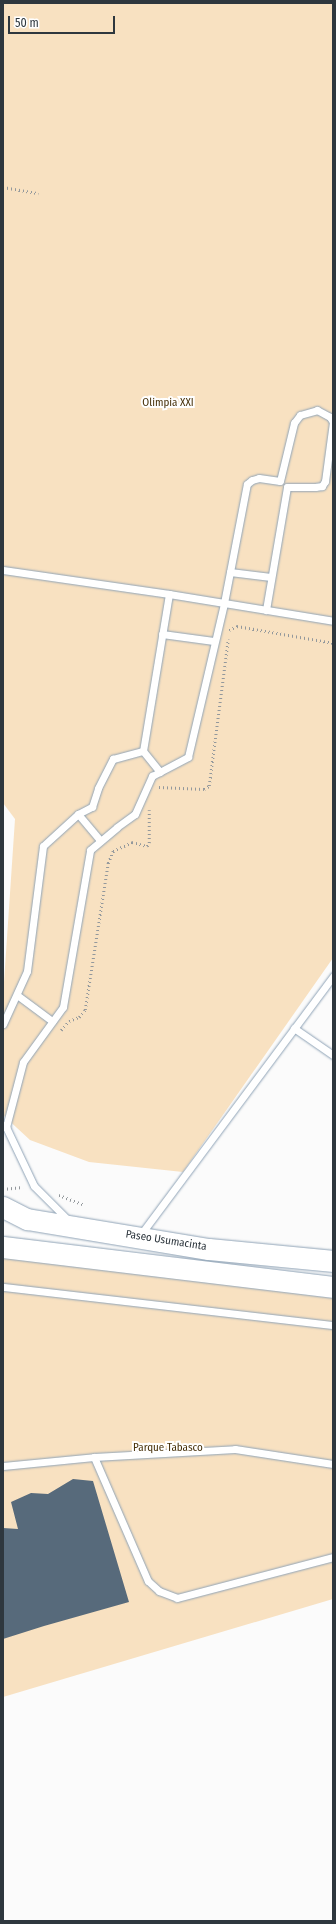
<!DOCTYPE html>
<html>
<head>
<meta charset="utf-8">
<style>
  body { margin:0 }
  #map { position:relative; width:336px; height:1924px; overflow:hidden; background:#fbfbfb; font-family:"Fira Sans Condensed",sans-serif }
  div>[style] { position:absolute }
  .green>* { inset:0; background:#f8e1c1 }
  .building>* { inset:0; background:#576a7b }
  .path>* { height:2.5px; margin-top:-1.25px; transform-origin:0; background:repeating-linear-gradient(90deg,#93989c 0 1px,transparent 0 4px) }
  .roads { filter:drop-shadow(0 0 1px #8fa3b6) drop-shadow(0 0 1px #8fa3b6) }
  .service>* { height:7px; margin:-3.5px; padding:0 3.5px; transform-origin:3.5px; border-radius:3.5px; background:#fff }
  .secondary>* { height:21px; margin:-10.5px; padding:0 10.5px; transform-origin:10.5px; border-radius:10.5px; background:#fff }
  span { translate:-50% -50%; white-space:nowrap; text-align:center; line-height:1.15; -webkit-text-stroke:4px #fff; paint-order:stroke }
  .park-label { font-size:11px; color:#48320b }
  .street-label { font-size:11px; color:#2e373e }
  .frame { position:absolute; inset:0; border:4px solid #2e373e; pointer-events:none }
  .scale { position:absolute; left:8px; top:16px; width:107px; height:18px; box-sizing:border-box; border:2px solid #2e373e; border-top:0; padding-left:5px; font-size:12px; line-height:14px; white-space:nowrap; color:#2e373e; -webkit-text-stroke:3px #fff; paint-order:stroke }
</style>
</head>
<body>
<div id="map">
  <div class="green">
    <i style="clip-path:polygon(3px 3px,333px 3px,333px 958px,183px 1172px,89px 1162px,30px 1140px,3px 1115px,3px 997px,15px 819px,3px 803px)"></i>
    <i style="clip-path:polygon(3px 1256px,333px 1298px,333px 1599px,3px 1697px)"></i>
  </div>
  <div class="building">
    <i style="clip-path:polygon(73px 1479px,93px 1481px,129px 1602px,44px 1626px,3px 1639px,3px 1528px,18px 1529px,11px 1502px,31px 1493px,48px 1494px)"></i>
  </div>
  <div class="path">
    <i style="left:3px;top:187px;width:36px;rotate:10deg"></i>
    <i style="left:229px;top:630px;width:9px;rotate:-27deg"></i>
    <i style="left:237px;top:626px;width:97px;rotate:10deg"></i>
    <i style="left:159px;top:787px;width:45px;rotate:2.5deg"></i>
    <i style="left:204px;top:789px;width:6px;rotate:-31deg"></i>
    <i style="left:209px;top:786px;width:148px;rotate:-82.6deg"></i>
    <i style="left:61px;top:1030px;width:12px;rotate:-48deg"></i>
    <i style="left:69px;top:1021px;width:11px;rotate:-22deg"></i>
    <i style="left:79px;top:1017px;width:9px;rotate:-49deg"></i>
    <i style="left:85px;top:1010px;width:149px;rotate:-81.1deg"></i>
    <i style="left:108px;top:863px;width:13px;rotate:-67deg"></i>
    <i style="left:113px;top:851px;width:21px;rotate:-25deg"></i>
    <i style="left:132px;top:842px;width:16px;rotate:15deg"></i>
    <i style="left:147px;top:846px;width:4px;rotate:-56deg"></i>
    <i style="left:149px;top:843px;width:33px;rotate:-90deg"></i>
    <i style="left:3px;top:1189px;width:20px;rotate:-6deg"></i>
    <i style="left:59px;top:1195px;width:26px;rotate:21deg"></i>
  </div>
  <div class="roads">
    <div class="service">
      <i style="left:3px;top:570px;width:168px;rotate:8.2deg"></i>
      <i style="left:169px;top:594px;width:166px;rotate:9.3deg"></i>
      <i style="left:230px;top:572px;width:41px;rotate:7deg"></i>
      <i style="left:162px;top:634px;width:52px;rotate:7.7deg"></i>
      <i style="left:143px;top:751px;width:27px;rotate:51deg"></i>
      <i style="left:78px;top:814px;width:35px;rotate:50deg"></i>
      <i style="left:17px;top:995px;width:44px;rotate:36.6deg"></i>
      <i style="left:3px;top:1024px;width:58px;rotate:-65.6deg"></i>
      <i style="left:27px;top:971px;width:126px;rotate:-82.7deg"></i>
      <i style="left:43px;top:846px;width:47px;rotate:-42.4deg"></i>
      <i style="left:78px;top:814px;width:16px;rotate:-27deg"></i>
      <i style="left:92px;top:807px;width:20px;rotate:-72deg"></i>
      <i style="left:98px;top:788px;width:33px;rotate:-63deg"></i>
      <i style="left:113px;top:759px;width:31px;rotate:-15deg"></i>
      <i style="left:143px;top:751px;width:159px;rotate:-80.6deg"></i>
      <i style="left:294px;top:1028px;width:47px;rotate:34.7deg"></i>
      <i style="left:3px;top:1125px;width:4px;rotate:34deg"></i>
      <i style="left:6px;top:1127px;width:65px;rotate:64.6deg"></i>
      <i style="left:34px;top:1186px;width:49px;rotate:45deg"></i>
      <i style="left:6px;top:1127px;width:67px;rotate:-75.3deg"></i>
      <i style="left:23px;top:1062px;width:68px;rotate:-54deg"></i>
      <i style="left:63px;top:1007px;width:159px;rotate:-80.2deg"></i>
      <i style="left:90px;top:850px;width:35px;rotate:-40deg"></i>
      <i style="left:117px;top:827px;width:22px;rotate:-36deg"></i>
      <i style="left:135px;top:814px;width:42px;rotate:-65.9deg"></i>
      <i style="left:152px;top:776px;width:41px;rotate:-27.8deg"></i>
      <i style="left:188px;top:757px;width:158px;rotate:-76.8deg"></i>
      <i style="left:224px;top:603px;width:121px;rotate:-79.1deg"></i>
      <i style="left:247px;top:484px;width:6px;rotate:-39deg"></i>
      <i style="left:252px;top:480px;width:7px;rotate:-16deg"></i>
      <i style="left:259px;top:478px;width:21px;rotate:8deg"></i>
      <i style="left:280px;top:481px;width:60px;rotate:-76.4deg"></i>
      <i style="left:294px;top:423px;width:10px;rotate:-53deg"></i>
      <i style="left:300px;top:415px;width:18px;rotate:-16deg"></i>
      <i style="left:317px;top:410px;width:15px;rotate:28deg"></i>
      <i style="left:330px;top:417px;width:6px;rotate:59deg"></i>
      <i style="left:333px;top:422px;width:60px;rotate:97.7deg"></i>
      <i style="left:325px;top:481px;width:6px;rotate:121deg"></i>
      <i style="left:322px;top:486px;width:7px;rotate:172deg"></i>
      <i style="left:315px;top:487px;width:28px;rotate:180deg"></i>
      <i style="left:287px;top:487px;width:125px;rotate:99.7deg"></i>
      <i style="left:141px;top:1234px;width:322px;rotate:-53.3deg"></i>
      <i style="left:3px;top:1287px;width:332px;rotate:6.6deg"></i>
      <i style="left:94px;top:1457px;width:141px;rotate:-3.2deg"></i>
      <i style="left:235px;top:1449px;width:99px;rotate:8.7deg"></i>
      <i style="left:3px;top:1466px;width:91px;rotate:-5.6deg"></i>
      <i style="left:94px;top:1457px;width:135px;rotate:66.5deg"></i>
      <i style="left:148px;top:1581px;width:15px;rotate:42deg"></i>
      <i style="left:159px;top:1591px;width:19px;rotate:21deg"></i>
      <i style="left:177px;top:1598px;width:161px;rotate:-14.7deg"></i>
    </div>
    <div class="secondary">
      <i style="left:3px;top:1207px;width:27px;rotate:27deg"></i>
      <i style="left:27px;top:1219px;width:184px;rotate:9.4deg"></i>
      <i style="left:209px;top:1249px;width:125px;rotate:5.5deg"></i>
      <i style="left:3px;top:1247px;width:332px;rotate:6.9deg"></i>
    </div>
  </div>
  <div class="park-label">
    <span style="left:168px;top:403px">Olimpia XXI</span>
    <span style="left:168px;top:1448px">Parque Tabasco</span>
  </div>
  <div class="street-label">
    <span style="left:166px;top:1241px;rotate:9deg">Paseo Usumacinta</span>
  </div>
  <div class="frame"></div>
  <div class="scale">50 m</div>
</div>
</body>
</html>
